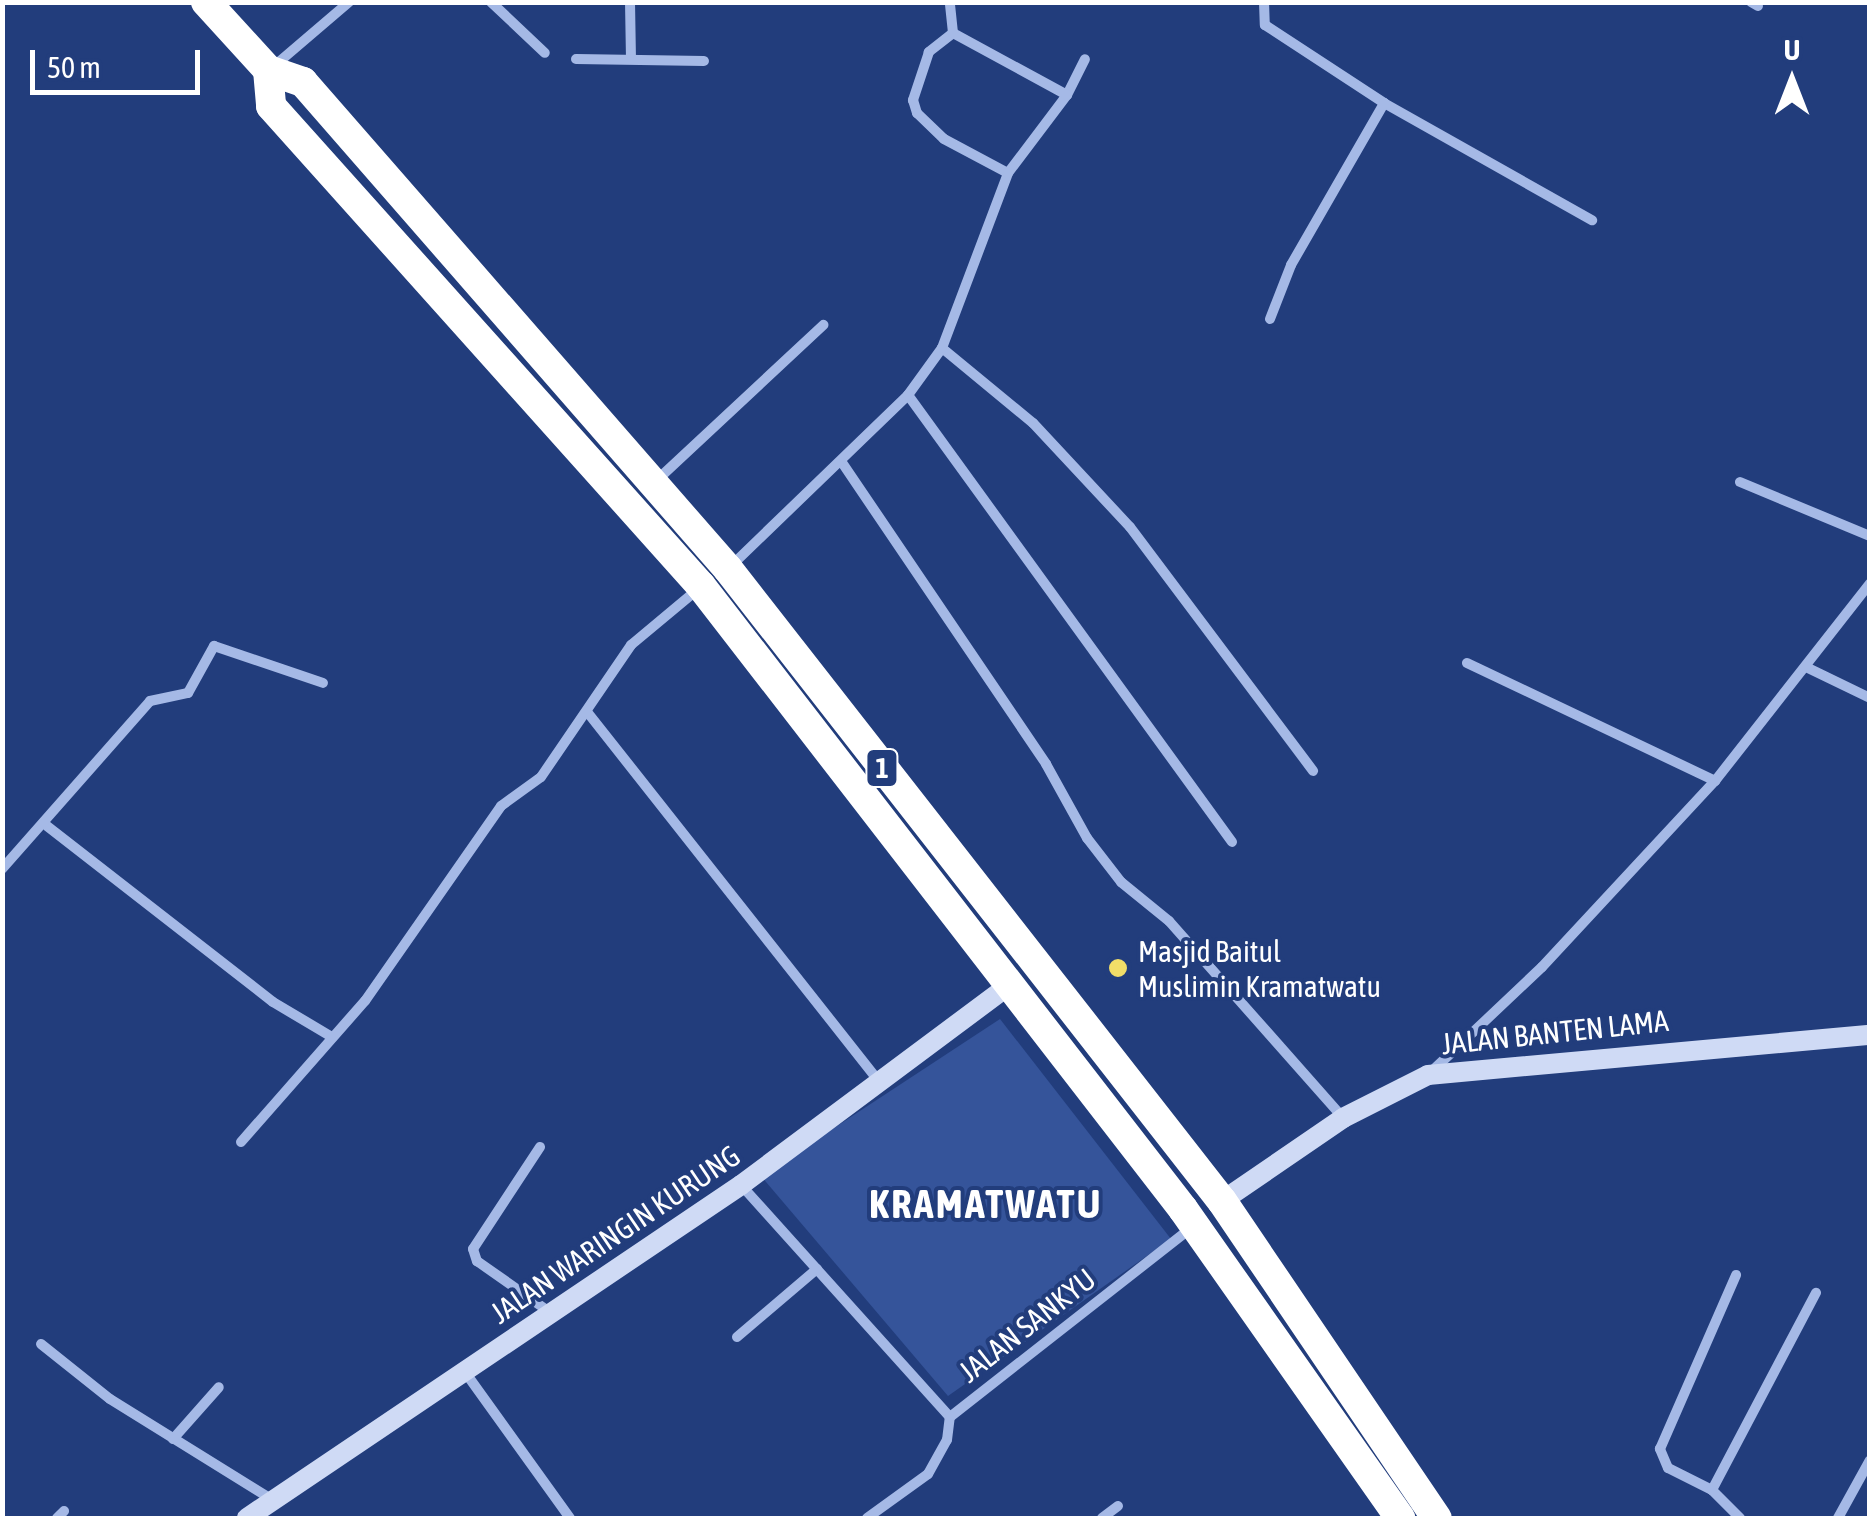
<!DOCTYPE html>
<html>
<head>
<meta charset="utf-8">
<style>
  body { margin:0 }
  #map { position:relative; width:1872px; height:1521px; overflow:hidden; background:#223d7c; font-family:"Asap Condensed",sans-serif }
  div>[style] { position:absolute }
  .green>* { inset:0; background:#35549a }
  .street>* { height:10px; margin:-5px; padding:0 5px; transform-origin:5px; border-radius:5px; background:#a5b9e6 }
  .secondary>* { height:20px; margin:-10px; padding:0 10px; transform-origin:10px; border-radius:10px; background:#cfdaf5 }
  .highway>* { height:30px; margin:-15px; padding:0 15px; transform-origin:15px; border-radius:15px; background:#fff }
  .dots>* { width:28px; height:28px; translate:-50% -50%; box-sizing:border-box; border:5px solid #223d7c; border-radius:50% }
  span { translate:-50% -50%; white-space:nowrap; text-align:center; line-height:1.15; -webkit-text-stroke:8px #223d7c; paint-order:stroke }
  .shield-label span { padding:2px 8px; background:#223d7c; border:2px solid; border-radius:8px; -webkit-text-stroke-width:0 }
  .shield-label { font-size:28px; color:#fff; font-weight:700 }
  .poi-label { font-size:30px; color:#fff }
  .left { translate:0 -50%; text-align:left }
  .street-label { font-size:30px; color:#fff }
  .district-label { font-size:40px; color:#fff; font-weight:700; letter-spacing:2.5px }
  .frame { position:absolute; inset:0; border:5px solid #fff; pointer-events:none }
  .north { position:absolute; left:1742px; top:30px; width:100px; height:100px; -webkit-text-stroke:8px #223d7c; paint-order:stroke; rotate:0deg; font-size:28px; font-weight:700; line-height:40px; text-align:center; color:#fff }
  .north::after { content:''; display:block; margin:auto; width:35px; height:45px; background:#fff; clip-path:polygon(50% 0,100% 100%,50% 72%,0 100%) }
  .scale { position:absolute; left:30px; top:50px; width:170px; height:45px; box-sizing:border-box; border:5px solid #fff; border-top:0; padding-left:12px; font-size:30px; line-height:35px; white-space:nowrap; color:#fff; -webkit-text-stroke:8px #223d7c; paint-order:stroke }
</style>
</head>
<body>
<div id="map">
  <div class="green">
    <i style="clip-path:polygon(1000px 1019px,1171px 1239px,948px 1396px,761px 1176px)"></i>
  </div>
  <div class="street">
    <i style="left:491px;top:2px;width:74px;rotate:43.4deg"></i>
    <i style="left:630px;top:2px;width:57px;rotate:89deg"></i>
    <i style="left:1264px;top:2px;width:23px;rotate:88deg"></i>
    <i style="left:1265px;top:25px;width:142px;rotate:33.2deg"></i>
    <i style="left:1384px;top:103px;width:239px;rotate:29.4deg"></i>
    <i style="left:1751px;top:2px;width:8px;rotate:30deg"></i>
    <i style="left:953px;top:33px;width:31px;rotate:142deg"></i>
    <i style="left:929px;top:52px;width:51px;rotate:108.4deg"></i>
    <i style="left:913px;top:100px;width:14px;rotate:73deg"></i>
    <i style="left:917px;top:113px;width:37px;rotate:44deg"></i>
    <i style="left:944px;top:139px;width:72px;rotate:28deg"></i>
    <i style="left:576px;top:59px;width:128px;rotate:0.9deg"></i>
    <i style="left:273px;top:67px;width:100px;rotate:-40.5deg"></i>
    <i style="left:1067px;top:95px;width:40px;rotate:-63.4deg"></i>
    <i style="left:1270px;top:319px;width:58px;rotate:-68.7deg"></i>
    <i style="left:1291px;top:265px;width:187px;rotate:-60.1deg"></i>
    <i style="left:942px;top:348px;width:118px;rotate:39.5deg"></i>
    <i style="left:1033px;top:423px;width:142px;rotate:47deg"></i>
    <i style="left:1130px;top:527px;width:305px;rotate:53.1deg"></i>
    <i style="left:908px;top:395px;width:552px;rotate:54.06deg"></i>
    <i style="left:841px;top:461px;width:366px;rotate:55.9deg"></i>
    <i style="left:1046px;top:764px;width:85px;rotate:61deg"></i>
    <i style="left:1087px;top:838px;width:56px;rotate:52.3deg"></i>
    <i style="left:1121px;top:882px;width:62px;rotate:39.1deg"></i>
    <i style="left:1169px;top:921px;width:263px;rotate:48.5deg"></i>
    <i style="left:656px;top:481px;width:229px;rotate:-43deg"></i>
    <i style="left:1740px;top:482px;width:141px;rotate:22.6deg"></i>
    <i style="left:731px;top:566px;width:246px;rotate:-44deg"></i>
    <i style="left:908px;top:395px;width:58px;rotate:-54.1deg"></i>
    <i style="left:942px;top:348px;width:187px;rotate:-69.3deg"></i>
    <i style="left:1008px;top:173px;width:98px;rotate:-52.9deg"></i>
    <i style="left:1067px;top:95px;width:130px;rotate:-151.5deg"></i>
    <i style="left:953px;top:33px;width:31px;rotate:-96deg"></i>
    <i style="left:1467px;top:663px;width:275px;rotate:25.4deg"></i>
    <i style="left:1808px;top:668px;width:69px;rotate:25.8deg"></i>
    <i style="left:588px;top:713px;width:469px;rotate:51.7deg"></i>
    <i style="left:47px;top:826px;width:286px;rotate:37.9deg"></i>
    <i style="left:273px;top:1002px;width:69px;rotate:30.7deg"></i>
    <i style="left:2px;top:869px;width:224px;rotate:-48.6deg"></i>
    <i style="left:150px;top:701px;width:39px;rotate:-12deg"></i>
    <i style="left:188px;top:693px;width:54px;rotate:-61deg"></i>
    <i style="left:214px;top:646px;width:115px;rotate:18.7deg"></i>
    <i style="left:1432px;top:1071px;width:151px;rotate:-43.4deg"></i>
    <i style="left:1542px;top:967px;width:254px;rotate:-47.1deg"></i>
    <i style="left:1715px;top:781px;width:251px;rotate:-51.9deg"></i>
    <i style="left:241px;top:1142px;width:188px;rotate:-48.7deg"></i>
    <i style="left:365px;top:1001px;width:238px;rotate:-55.1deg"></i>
    <i style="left:501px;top:806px;width:49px;rotate:-35.9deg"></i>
    <i style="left:541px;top:777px;width:160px;rotate:-55.7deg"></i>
    <i style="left:631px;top:645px;width:86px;rotate:-39.8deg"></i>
    <i style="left:540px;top:1147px;width:122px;rotate:123.3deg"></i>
    <i style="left:473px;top:1249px;width:13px;rotate:72deg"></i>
    <i style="left:477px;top:1261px;width:90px;rotate:35.1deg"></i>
    <i style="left:741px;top:1185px;width:312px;rotate:48deg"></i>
    <i style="left:737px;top:1337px;width:105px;rotate:-40.4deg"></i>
    <i style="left:41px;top:1344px;width:88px;rotate:38.6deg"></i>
    <i style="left:110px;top:1399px;width:192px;rotate:31.8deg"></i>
    <i style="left:465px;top:1372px;width:180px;rotate:54.3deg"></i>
    <i style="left:173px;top:1439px;width:69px;rotate:-48.5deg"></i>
    <i style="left:1712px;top:1490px;width:49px;rotate:-153.4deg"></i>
    <i style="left:1668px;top:1468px;width:21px;rotate:-113deg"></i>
    <i style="left:1660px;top:1449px;width:190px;rotate:-66.4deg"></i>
    <i style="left:57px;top:1518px;width:10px;rotate:-45deg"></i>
    <i style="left:867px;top:1518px;width:75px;rotate:-35.8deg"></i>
    <i style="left:928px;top:1474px;width:39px;rotate:-61deg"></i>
    <i style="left:947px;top:1440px;width:23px;rotate:-83deg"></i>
    <i style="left:950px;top:1417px;width:305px;rotate:-38.1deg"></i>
    <i style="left:1102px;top:1518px;width:20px;rotate:-37deg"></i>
    <i style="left:1740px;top:1518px;width:40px;rotate:-135deg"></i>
    <i style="left:1712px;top:1490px;width:223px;rotate:-62.2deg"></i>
    <i style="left:1838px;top:1518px;width:66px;rotate:-61.1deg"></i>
  </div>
  <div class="secondary">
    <i style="left:1222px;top:1201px;width:147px;rotate:-34.4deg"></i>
    <i style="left:1343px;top:1118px;width:95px;rotate:-26.8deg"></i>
    <i style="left:1428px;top:1075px;width:444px;rotate:-5.2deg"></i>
    <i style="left:247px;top:1518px;width:596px;rotate:-33.98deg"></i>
    <i style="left:741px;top:1185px;width:333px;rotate:-36.7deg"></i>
  </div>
  <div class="highway">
    <i style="left:206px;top:2px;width:92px;rotate:47.6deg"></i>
    <i style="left:268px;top:70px;width:37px;rotate:19deg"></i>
    <i style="left:303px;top:82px;width:646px;rotate:48.89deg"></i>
    <i style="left:728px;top:569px;width:802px;rotate:51.99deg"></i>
    <i style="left:1222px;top:1201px;width:383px;rotate:55.9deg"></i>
    <i style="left:268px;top:70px;width:36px;rotate:85deg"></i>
    <i style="left:271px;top:106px;width:644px;rotate:48.14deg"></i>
    <i style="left:701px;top:586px;width:788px;rotate:52.27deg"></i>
    <i style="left:1183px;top:1209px;width:378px;rotate:54.9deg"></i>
  </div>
  <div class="dots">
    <i style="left:1118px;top:968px;background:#f1dd68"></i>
  </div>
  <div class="shield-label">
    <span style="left:882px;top:768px">1</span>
  </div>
  <div class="poi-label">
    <span class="left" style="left:1138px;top:968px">Masjid Baitul<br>Muslimin Kramatwatu</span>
  </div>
  <div class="street-label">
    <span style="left:1555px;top:1032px;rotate:-6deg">JALAN BANTEN LAMA</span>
    <span style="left:615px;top:1234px;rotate:-34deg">JALAN WARINGIN KURUNG</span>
    <span style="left:1027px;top:1325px;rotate:-38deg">JALAN SANKYU</span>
  </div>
  <div class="district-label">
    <span style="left:986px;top:1204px">KRAMATWATU</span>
  </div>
  <div class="frame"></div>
  <div class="north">U</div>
  <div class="scale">50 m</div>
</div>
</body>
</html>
